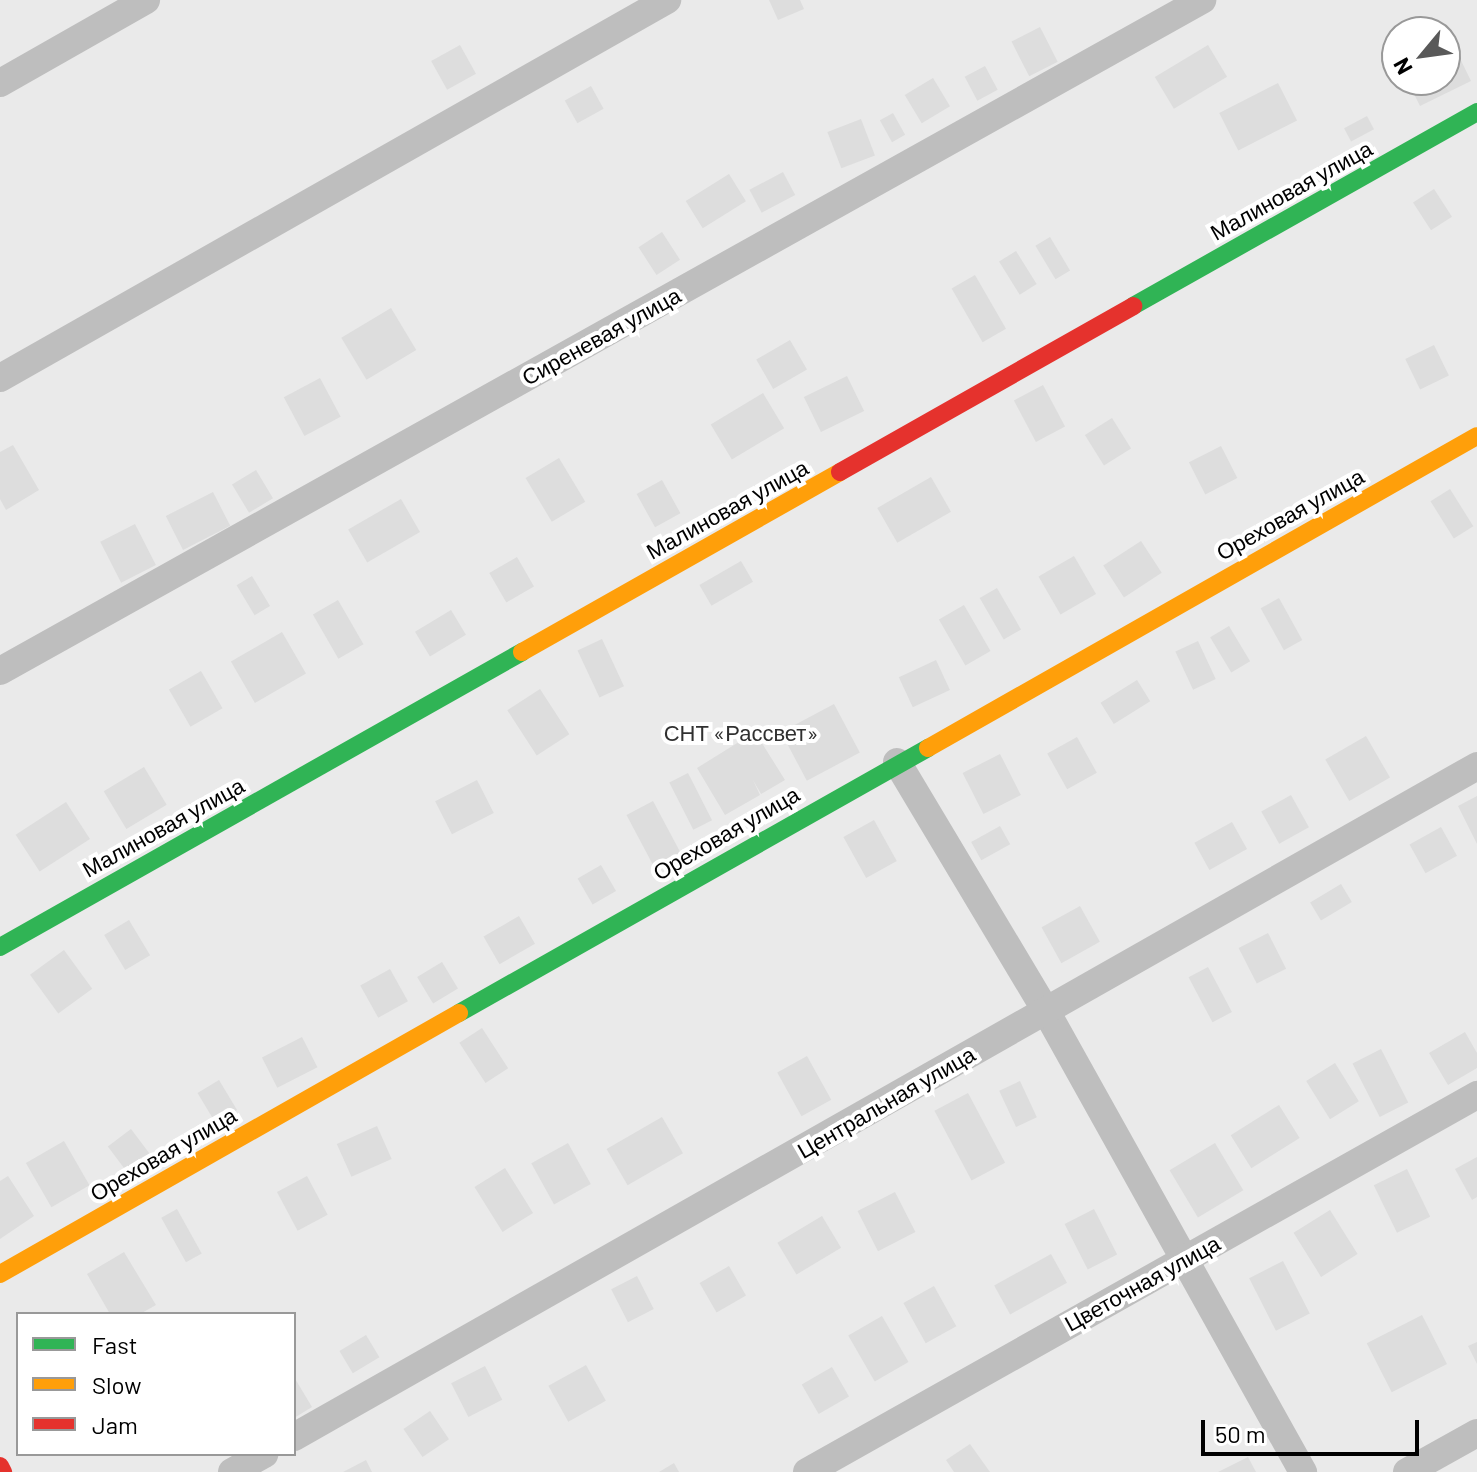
<!DOCTYPE html>
<html>
<head>
<meta charset="utf-8">
<style>
  body { margin:0 }
  #map { position:relative; width:1477px; height:1472px; overflow:hidden; background:#fff; font-family:Barlow,sans-serif }
  div>[style] { position:absolute }
  .green>* { inset:0; background:#eaeaea }
  .building>* { inset:0; background:#ddd; transform-origin:0 0 }
  .street>* { height:28px; margin:-14px; padding:0 14px; transform-origin:14px; border-radius:14px; background:#bebebe }
  .fast>* { height:18px; margin:-9px; padding:0 9px; transform-origin:9px; border-radius:9px; background:#30b455 }
  .slow>* { height:18px; margin:-9px; padding:0 9px; transform-origin:9px; border-radius:9px; background:#ff9f0a }
  .jam>* { height:18px; margin:-9px; padding:0 9px; transform-origin:9px; border-radius:9px; background:#e5322d }
  span { translate:-50% -50%; white-space:nowrap; text-align:center; line-height:1.15; -webkit-text-stroke:8px #fff; paint-order:stroke }
  .street-label { font-size:22px; color:#000 }
  .park-label { font-size:22px; color:#303030 }
  .legend { position:absolute; left:16px; top:1312px; width:280px; height:144px; box-sizing:border-box; background:#fff; border:2px solid #999; margin:0; padding:10px 14px; list-style:none; font-size:24px; color:#000 }
  .legend li { display:flex; align-items:center; gap:16px; height:40px }
  .legend b { width:40px; border:2px solid #999 }
  .north { position:absolute; left:1381px; top:16px; width:80px; height:80px; box-sizing:border-box; background:#fff; border:2px solid #999; border-radius:50%; rotate:241deg; font-size:22px; font-weight:700; line-height:32px; text-align:center; color:#000 }
  .north::after { content:''; display:block; margin:auto; width:28px; height:36px; background:#595959; clip-path:polygon(50% 0,100% 100%,50% 72%,0 100%) }
  .scale { position:absolute; left:1201px; top:1420px; width:218px; height:36px; box-sizing:border-box; border:4px solid #000; border-top:0; padding-left:10px; font-size:24px; line-height:28px; white-space:nowrap; color:#000; -webkit-text-stroke:6px #fff; paint-order:stroke }
</style>
</head>
<body>
<div id="map">
  <div class="green">
    <i style="clip-path:polygon(evenodd,0 0,1477px 0,1477px 1472px,0 1472px,0 0,1397px 32px,1445px 32px,1445px 80px,1397px 80px,1397px 32px,0 0,18px 1314px,294px 1314px,294px 1454px,18px 1454px,18px 1314px)"></i>
  </div>
  <div class="building">
    <i style="clip-path:polygon(769px 0,800px 0,804px 9px,778px 20px)"></i>
    <i style="left:1040px;top:27px;width:39px;height:32px;rotate:63deg"></i>
    <i style="left:460px;top:45px;width:33px;height:33px;rotate:61deg"></i>
    <i style="left:1208px;top:45px;width:37px;height:62px;rotate:59deg"></i>
    <i style="clip-path:polygon(1455px 48px,1471px 81px,1420px 106px,1407px 80px,1445px 80px,1445px 53px)"></i>
    <i style="left:985px;top:66px;width:27px;height:23px;rotate:62deg"></i>
    <i style="left:933px;top:78px;width:33px;height:33px;rotate:59deg"></i>
    <i style="left:1278px;top:83px;width:42px;height:66px;rotate:63deg"></i>
    <i style="left:591px;top:86px;width:26px;height:30px;rotate:61deg"></i>
    <i style="left:893px;top:113px;width:25px;height:15px;rotate:61deg"></i>
    <i style="left:1367px;top:116px;width:15px;height:26px;rotate:62deg"></i>
    <i style="left:861px;top:119px;width:39px;height:36px;rotate:69deg"></i>
    <i style="left:783px;top:172px;width:26px;height:38px;rotate:62deg"></i>
    <i style="left:729px;top:174px;width:32px;height:51px;rotate:58deg"></i>
    <i style="left:1434px;top:189px;width:33px;height:25px;rotate:57deg"></i>
    <i style="left:662px;top:232px;width:33px;height:28px;rotate:57deg"></i>
    <i style="left:1050px;top:237px;width:39px;height:17px;rotate:59deg"></i>
    <i style="left:1016px;top:251px;width:39px;height:20px;rotate:58deg"></i>
    <i style="left:975px;top:275px;width:62px;height:27px;rotate:60deg"></i>
    <i style="left:391px;top:308px;width:49px;height:58px;rotate:59deg"></i>
    <i style="left:790px;top:340px;width:34px;height:39px;rotate:60deg"></i>
    <i style="left:1434px;top:345px;width:34px;height:32px;rotate:64deg"></i>
    <i style="left:847px;top:376px;width:39px;height:48px;rotate:64deg"></i>
    <i style="left:320px;top:378px;width:44px;height:41px;rotate:62deg"></i>
    <i style="left:1043px;top:385px;width:47px;height:33px;rotate:62deg"></i>
    <i style="left:763px;top:393px;width:41px;height:61px;rotate:59deg"></i>
    <i style="left:1112px;top:418px;width:36px;height:32px;rotate:58deg"></i>
    <i style="clip-path:polygon(13px 445px,39px 490px,6px 510px,0 499px,0 452px)"></i>
    <i style="left:1221px;top:446px;width:36px;height:36px;rotate:63deg"></i>
    <i style="left:559px;top:458px;width:51px;height:39px;rotate:59deg"></i>
    <i style="left:256px;top:470px;width:33px;height:28px;rotate:59deg"></i>
    <i style="left:931px;top:477px;width:40px;height:62px;rotate:60deg"></i>
    <i style="left:662px;top:480px;width:38px;height:29px;rotate:61deg"></i>
    <i style="left:1450px;top:489px;width:44px;height:23px;rotate:58deg"></i>
    <i style="left:213px;top:492px;width:38px;height:53px;rotate:63deg"></i>
    <i style="left:401px;top:499px;width:38px;height:61px;rotate:60deg"></i>
    <i style="left:135px;top:524px;width:46px;height:39px;rotate:63deg"></i>
    <i style="left:1141px;top:541px;width:38px;height:45px;rotate:57deg"></i>
    <i style="left:1074px;top:556px;width:44px;height:41px;rotate:60deg"></i>
    <i style="left:517px;top:557px;width:34px;height:32px;rotate:60deg"></i>
    <i style="left:741px;top:561px;width:24px;height:48px;rotate:60deg"></i>
    <i style="left:252px;top:576px;width:35px;height:18px;rotate:59deg"></i>
    <i style="left:997px;top:588px;width:48px;height:20px;rotate:60deg"></i>
    <i style="left:1279px;top:598px;width:48px;height:21px;rotate:61deg"></i>
    <i style="left:338px;top:600px;width:51px;height:29px;rotate:60deg"></i>
    <i style="left:964px;top:605px;width:53px;height:29px;rotate:60deg"></i>
    <i style="left:451px;top:610px;width:29px;height:42px;rotate:59deg"></i>
    <i style="left:1229px;top:626px;width:41px;height:22px;rotate:59deg"></i>
    <i style="left:282px;top:632px;width:48px;height:59px;rotate:60deg"></i>
    <i style="left:602px;top:639px;width:52px;height:27px;rotate:65deg"></i>
    <i style="left:1198px;top:641px;width:42px;height:25px;rotate:65deg"></i>
    <i style="left:936px;top:660px;width:33px;height:41px;rotate:65deg"></i>
    <i style="left:201px;top:671px;width:43px;height:37px;rotate:60deg"></i>
    <i style="left:1137px;top:680px;width:25px;height:43px;rotate:58deg"></i>
    <i style="left:540px;top:689px;width:54px;height:39px;rotate:57deg"></i>
    <i style="left:834px;top:704px;width:55px;height:60px;rotate:62deg"></i>
    <i style="clip-path:polygon(755px 732px,785px 780px,761px 794px,753px 780px,760px 795px,725px 815px,697px 768px)"></i>
    <i style="left:1366px;top:736px;width:48px;height:47px;rotate:60deg"></i>
    <i style="left:1077px;top:737px;width:41px;height:34px;rotate:61deg"></i>
    <i style="left:1000px;top:754px;width:46px;height:42px;rotate:63deg"></i>
    <i style="left:144px;top:767px;width:44px;height:47px;rotate:59deg"></i>
    <i style="left:688px;top:773px;width:53px;height:21px;rotate:63deg"></i>
    <i style="left:477px;top:780px;width:37px;height:47px;rotate:63deg"></i>
    <i style="left:1291px;top:795px;width:37px;height:34px;rotate:61deg"></i>
    <i style="clip-path:polygon(1477px 796px,1477px 844px,1458px 806px)"></i>
    <i style="left:653px;top:801px;width:61px;height:30px;rotate:62deg"></i>
    <i style="left:66px;top:802px;width:44px;height:60px;rotate:57deg"></i>
    <i style="left:874px;top:820px;width:47px;height:35px;rotate:61deg"></i>
    <i style="left:1232px;top:822px;width:31px;height:43px;rotate:61deg"></i>
    <i style="left:1000px;top:826px;width:21px;height:33px;rotate:61deg"></i>
    <i style="left:1441px;top:827px;width:33px;height:36px;rotate:61deg"></i>
    <i style="left:601px;top:865px;width:30px;height:27px;rotate:60deg"></i>
    <i style="left:1341px;top:884px;width:21px;height:36px;rotate:59deg"></i>
    <i style="left:1080px;top:906px;width:41px;height:44px;rotate:61deg"></i>
    <i style="left:519px;top:916px;width:32px;height:41px;rotate:60deg"></i>
    <i style="left:129px;top:920px;width:41px;height:29px;rotate:59deg"></i>
    <i style="left:1268px;top:933px;width:40px;height:33px;rotate:63deg"></i>
    <i style="left:64px;top:950px;width:48px;height:42px;rotate:54deg"></i>
    <i style="left:442px;top:962px;width:31px;height:29px;rotate:59deg"></i>
    <i style="left:1208px;top:967px;width:51px;height:22px;rotate:62deg"></i>
    <i style="left:390px;top:969px;width:37px;height:34px;rotate:61deg"></i>
    <i style="left:482px;top:1028px;width:48px;height:27px;rotate:57deg"></i>
    <i style="clip-path:polygon(1465px 1032px,1477px 1053px,1477px 1068px,1448px 1085px,1429px 1053px)"></i>
    <i style="left:302px;top:1037px;width:34px;height:45px;rotate:63deg"></i>
    <i style="left:1381px;top:1049px;width:60px;height:32px;rotate:63deg"></i>
    <i style="left:807px;top:1056px;width:50px;height:34px;rotate:61deg"></i>
    <i style="left:1335px;top:1063px;width:45px;height:34px;rotate:58deg"></i>
    <i style="left:219px;top:1080px;width:35px;height:25px;rotate:59deg"></i>
    <i style="left:1020px;top:1081px;width:40px;height:23px;rotate:65deg"></i>
    <i style="left:968px;top:1093px;width:79px;height:38px;rotate:62deg"></i>
    <i style="left:1279px;top:1105px;width:39px;height:57px;rotate:58deg"></i>
    <i style="left:662px;top:1117px;width:42px;height:64px;rotate:60deg"></i>
    <i style="left:377px;top:1126px;width:36px;height:44px;rotate:66deg"></i>
    <i style="left:131px;top:1129px;width:31px;height:29px;rotate:53deg"></i>
    <i style="left:64px;top:1141px;width:51px;height:44px;rotate:60deg"></i>
    <i style="left:568px;top:1143px;width:47px;height:42px;rotate:61deg"></i>
    <i style="left:1215px;top:1143px;width:55px;height:53px;rotate:59deg"></i>
    <i style="clip-path:polygon(1477px 1157px,1477px 1197px,1472px 1200px,1455px 1169px)"></i>
    <i style="left:505px;top:1168px;width:53px;height:36px;rotate:58deg"></i>
    <i style="left:1407px;top:1169px;width:53px;height:37px;rotate:64deg"></i>
    <i style="clip-path:polygon(8px 1176px,34px 1216px,0 1239px,0 1181px)"></i>
    <i style="left:307px;top:1176px;width:44px;height:34px;rotate:62deg"></i>
    <i style="left:895px;top:1192px;width:45px;height:42px;rotate:63deg"></i>
    <i style="left:177px;top:1209px;width:51px;height:18px;rotate:61deg"></i>
    <i style="left:1094px;top:1209px;width:51px;height:33px;rotate:63deg"></i>
    <i style="left:1330px;top:1210px;width:52px;height:43px;rotate:58deg"></i>
    <i style="left:822px;top:1216px;width:37px;height:52px;rotate:59deg"></i>
    <i style="clip-path:polygon(124px 1252px,156px 1305px,140px 1314px,110px 1314px,87px 1274px)"></i>
    <i style="left:1051px;top:1254px;width:33px;height:65px;rotate:61deg"></i>
    <i style="left:1283px;top:1261px;width:59px;height:38px;rotate:63deg"></i>
    <i style="left:729px;top:1266px;width:34px;height:34px;rotate:60deg"></i>
    <i style="left:637px;top:1276px;width:37px;height:29px;rotate:63deg"></i>
    <i style="left:934px;top:1286px;width:46px;height:35px;rotate:61deg"></i>
    <i style="left:1422px;top:1315px;width:55px;height:62px;rotate:63deg"></i>
    <i style="left:882px;top:1316px;width:53px;height:39px;rotate:60deg"></i>
    <i style="left:366px;top:1335px;width:26px;height:31px;rotate:59deg"></i>
    <i style="clip-path:polygon(1477px 1342px,1477px 1364px,1468px 1346px)"></i>
    <i style="left:586px;top:1365px;width:41px;height:43px;rotate:61deg"></i>
    <i style="left:485px;top:1366px;width:38px;height:38px;rotate:63deg"></i>
    <i style="left:832px;top:1367px;width:34px;height:35px;rotate:60deg"></i>
    <i style="clip-path:polygon(294px 1377px,312px 1407px,294px 1418px)"></i>
    <i style="left:430px;top:1411px;width:34px;height:32px;rotate:56deg"></i>
    <i style="clip-path:polygon(970px 1444px,990px 1472px,954px 1472px,946px 1460px)"></i>
    <i style="clip-path:polygon(1248px 1457px,1256px 1472px,1218px 1472px)"></i>
    <i style="clip-path:polygon(366px 1460px,372px 1472px,343px 1472px)"></i>
    <i style="clip-path:polygon(674px 1463px,679px 1472px,659px 1472px)"></i>
  </div>
  <div class="street">
    <i style="left:0;top:83px;width:168px;rotate:-29.6deg"></i>
    <i style="left:0;top:378px;width:767px;rotate:-29.54deg"></i>
    <i style="left:0;top:671px;width:1377px;rotate:-29.17deg"></i>
    <i style="left:897px;top:762px;width:290px;rotate:59.1deg"></i>
    <i style="left:1046px;top:1011px;width:528px;rotate:60.86deg"></i>
    <i style="left:294px;top:1437px;width:1360px;rotate:-29.56deg"></i>
    <i style="left:232px;top:1472px;width:37px;rotate:-29deg"></i>
    <i style="left:807px;top:1472px;width:769px;rotate:-29.37deg"></i>
    <i style="left:1407px;top:1472px;width:80px;rotate:-29.1deg"></i>
  </div>
  <div class="fast">
    <i style="left:1133px;top:306px;width:395px;rotate:-29.4deg"></i>
    <i style="left:0;top:947px;width:600px;rotate:-29.47deg"></i>
    <i style="left:459px;top:1013px;width:539px;rotate:-29.47deg"></i>
  </div>
  <div class="slow">
    <i style="left:522px;top:652px;width:365px;rotate:-29.5deg"></i>
    <i style="left:928px;top:748px;width:631px;rotate:-29.61deg"></i>
    <i style="left:0;top:1274px;width:528px;rotate:-29.62deg"></i>
  </div>
  <div class="jam">
    <i style="left:840px;top:472px;width:337px;rotate:-29.5deg"></i>
    <i style="left:0;top:1466px;width:7px;rotate:63deg"></i>
  </div>
  <div class="street-label">
    <span style="left:1291px;top:190px;rotate:-29deg">Малиновая улица</span>
    <span style="left:601px;top:336px;rotate:-29deg">Сиреневая улица</span>
    <span style="left:727px;top:509px;rotate:-29deg">Малиновая улица</span>
    <span style="left:1290px;top:514px;rotate:-29deg">Ореховая улица</span>
    <span style="left:163px;top:827px;rotate:-29deg">Малиновая улица</span>
    <span style="left:726px;top:833px;rotate:-30deg">Ореховая улица</span>
    <span style="left:886px;top:1102px;rotate:-30deg">Центральная улица</span>
    <span style="left:163px;top:1154px;rotate:-30deg">Ореховая улица</span>
    <span style="left:1142px;top:1283px;rotate:-29deg">Цветочная улица</span>
  </div>
  <div class="park-label">
    <span style="left:741px;top:733px">СНТ «Рассвет»</span>
  </div>
  <ul class="legend">
  <li><b style="height:10px;background:#30b455"></b>Fast</li>
  <li><b style="height:10px;background:#ff9f0a"></b>Slow</li>
  <li><b style="height:10px;background:#e5322d"></b>Jam</li>
  </ul>
  <div class="north">N</div>
  <div class="scale">50 m</div>
</div>
</body>
</html>
